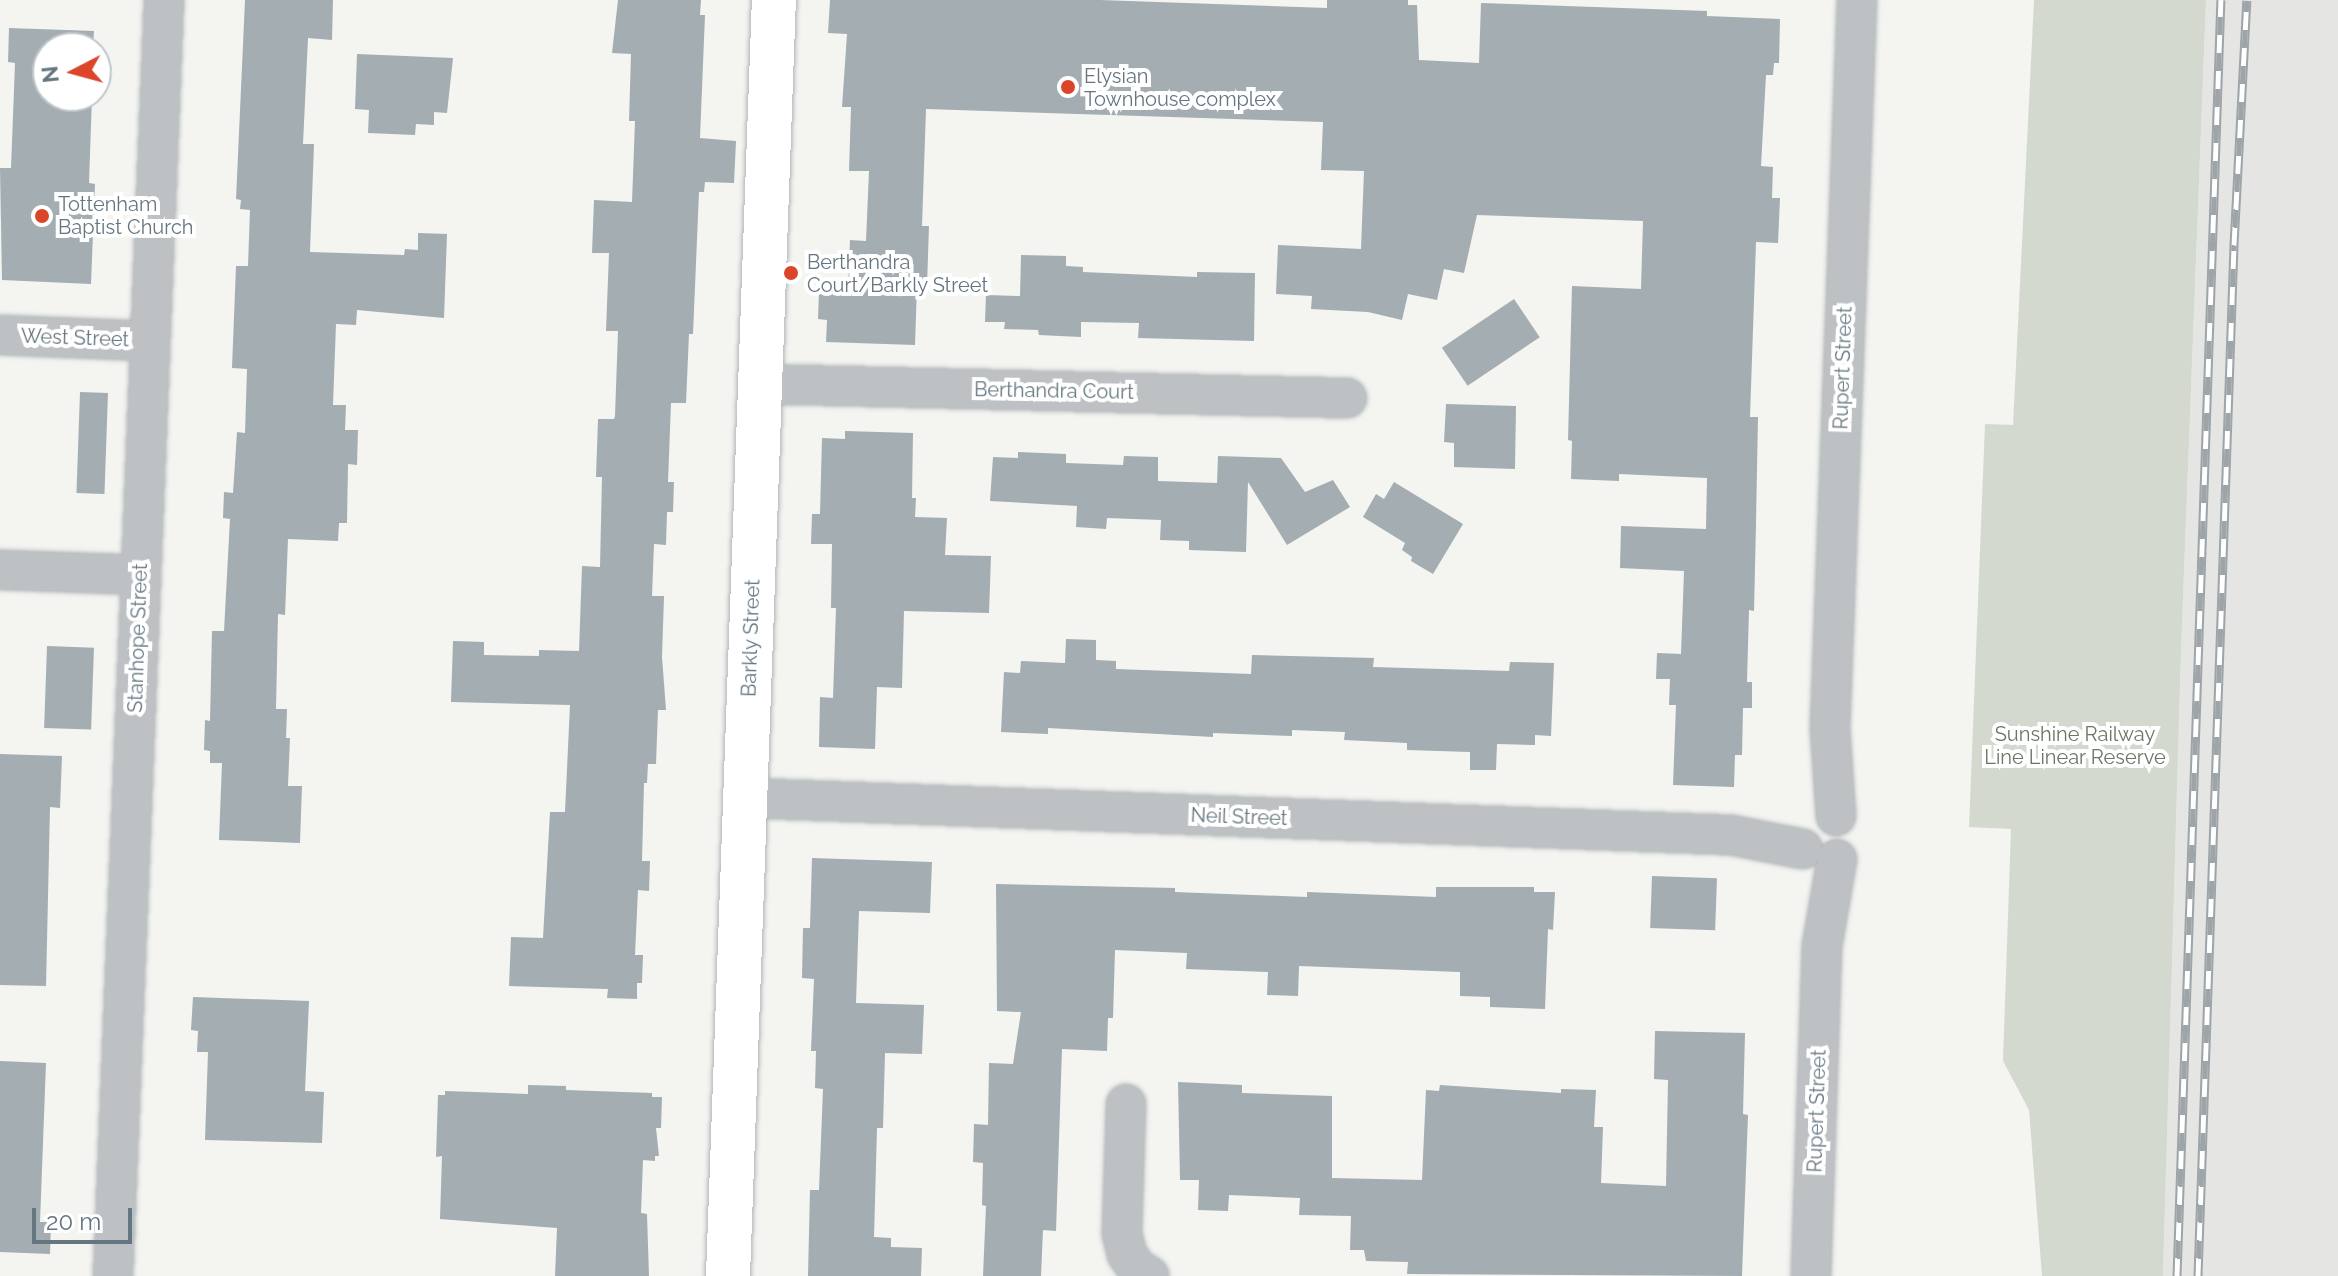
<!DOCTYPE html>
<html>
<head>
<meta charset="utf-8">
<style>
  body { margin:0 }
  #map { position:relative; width:2338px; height:1276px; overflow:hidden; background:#f4f4f0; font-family:Raleway,sans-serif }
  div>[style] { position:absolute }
  .built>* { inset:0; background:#e5e6e4 }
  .green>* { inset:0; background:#d4d9d0 }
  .building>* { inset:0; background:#a4adb1; transform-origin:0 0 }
  .roads { filter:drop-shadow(0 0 2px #afb5b9) drop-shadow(0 0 2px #afb5b9) }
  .street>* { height:38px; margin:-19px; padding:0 19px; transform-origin:19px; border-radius:19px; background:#bdc1c4 }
  .secondary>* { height:44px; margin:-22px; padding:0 22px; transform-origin:22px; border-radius:22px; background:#fff }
  .rail>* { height:9px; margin-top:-4.5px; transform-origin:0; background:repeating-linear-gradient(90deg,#fff 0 18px,#9ea5a9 0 36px); box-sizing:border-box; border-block:2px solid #9ea5a9 }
  .dots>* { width:22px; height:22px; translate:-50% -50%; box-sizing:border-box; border:4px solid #fff; border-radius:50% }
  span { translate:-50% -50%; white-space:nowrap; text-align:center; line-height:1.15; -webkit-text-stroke:8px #fff; paint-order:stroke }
  .poi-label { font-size:20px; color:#647680 }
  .left { translate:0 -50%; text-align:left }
  .street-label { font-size:20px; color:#647680 }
  .park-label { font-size:20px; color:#697863 }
  .north { position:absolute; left:32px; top:32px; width:80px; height:80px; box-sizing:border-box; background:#fff; border:2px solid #c1c8cc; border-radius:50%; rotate:264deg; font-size:22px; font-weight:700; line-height:32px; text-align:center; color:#647680 }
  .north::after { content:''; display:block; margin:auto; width:28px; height:36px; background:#db462a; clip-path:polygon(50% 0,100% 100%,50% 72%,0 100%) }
  .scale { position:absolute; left:32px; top:1208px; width:100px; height:36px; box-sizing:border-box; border:4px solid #647680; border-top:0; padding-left:10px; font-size:24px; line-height:28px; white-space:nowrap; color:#647680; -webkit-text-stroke:6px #fff; paint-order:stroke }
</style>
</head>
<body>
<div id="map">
  <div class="built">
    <i style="clip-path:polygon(2206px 0,2338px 0,2338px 1276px,2163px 1276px,2181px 651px)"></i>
  </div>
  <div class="green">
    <i style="clip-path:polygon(2034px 0,2206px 0,2181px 651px,2163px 1276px,2042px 1276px,2029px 1110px,2003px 1061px,2011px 829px,1969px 827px,1985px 424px,2013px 425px)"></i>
  </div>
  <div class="building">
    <i style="clip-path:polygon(245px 0,333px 0,332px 40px,308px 38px,303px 144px,314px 144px,310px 252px,404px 255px,405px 249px,418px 250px,418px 233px,447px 234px,444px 318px,357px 310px,356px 325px,336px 324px,333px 405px,346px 405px,345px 430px,358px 430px,357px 465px,348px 464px,347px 523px,339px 523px,338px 541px,288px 539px,285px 615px,278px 614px,276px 709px,287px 709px,286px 738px,290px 738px,288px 786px,302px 786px,300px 843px,219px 840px,222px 763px,210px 763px,210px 751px,204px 750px,205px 720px,210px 721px,212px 631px,224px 631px,230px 519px,223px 518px,224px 492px,233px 493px,237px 432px,245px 433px,247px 369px,232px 368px,236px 266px,248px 266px,250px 210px,240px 209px,241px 200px,236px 199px)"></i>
    <i style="clip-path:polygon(618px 0,701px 0,700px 15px,705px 15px,700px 138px,736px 141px,734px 183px,705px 182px,704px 192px,699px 192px,693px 334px,689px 334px,686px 403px,671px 403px,668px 482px,674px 482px,673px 512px,667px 512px,666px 545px,654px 544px,652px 596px,664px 596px,662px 657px,666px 710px,658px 710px,656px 764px,648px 764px,647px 783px,644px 783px,642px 861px,650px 861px,649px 891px,638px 890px,635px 955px,643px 955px,642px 983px,637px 983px,637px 999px,607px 998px,608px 989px,509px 986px,511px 937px,543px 938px,550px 812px,565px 812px,570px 705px,451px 702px,453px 641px,484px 642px,484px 655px,539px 656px,539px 650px,579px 651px,582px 566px,600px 567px,602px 477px,596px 477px,598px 419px,614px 419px,615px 416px,618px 331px,606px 331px,609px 253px,592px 253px,594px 200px,632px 202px,635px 121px,629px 121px,631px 54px,612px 53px)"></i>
    <i style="clip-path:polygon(830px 0,1100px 0,1327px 8px,1327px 0,1408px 0,1408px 5px,1417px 5px,1419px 60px,1479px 63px,1481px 3px,1707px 11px,1707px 16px,1780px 19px,1779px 63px,1774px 63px,1773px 75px,1766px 75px,1761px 166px,1773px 167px,1772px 198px,1780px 198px,1778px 243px,1756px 242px,1750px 417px,1758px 417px,1756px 523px,1754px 611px,1749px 610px,1747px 682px,1752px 682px,1752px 708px,1743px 708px,1742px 755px,1735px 755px,1734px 787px,1673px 785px,1676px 705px,1669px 705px,1670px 679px,1656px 679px,1657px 653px,1681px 654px,1684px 571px,1620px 568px,1621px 526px,1706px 529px,1707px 478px,1619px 474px,1619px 481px,1571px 479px,1572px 441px,1568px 440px,1572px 286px,1641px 289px,1643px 221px,1477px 215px,1464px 273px,1444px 269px,1437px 300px,1408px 294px,1402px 320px,1368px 312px,1311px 309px,1312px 296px,1276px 294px,1278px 245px,1361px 249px,1364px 171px,1321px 170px,1323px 122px,926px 109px,922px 226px,929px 226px,927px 286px,917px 286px,915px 345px,826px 342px,827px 320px,818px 319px,819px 291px,848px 292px,850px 240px,866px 241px,869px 171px,849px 171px,851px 107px,842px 107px,847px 34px,828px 33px)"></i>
    <i style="clip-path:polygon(9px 28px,94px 31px,93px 48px,48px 48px,48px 96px,92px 96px,89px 183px,95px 184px,91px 284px,2px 280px,0 168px,11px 168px,15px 63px,8px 62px)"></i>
    <i style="clip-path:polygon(357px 54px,453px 58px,447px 113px,434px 112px,434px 125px,416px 124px,415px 135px,368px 133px,369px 110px,355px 109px)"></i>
    <i style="clip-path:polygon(1021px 255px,1066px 256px,1066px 266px,1083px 267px,1083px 272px,1197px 277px,1197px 272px,1255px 273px,1254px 341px,1138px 338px,1139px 323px,1081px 322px,1081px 337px,1039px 335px,1038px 330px,1004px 329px,1005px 322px,985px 322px,986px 295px,1020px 296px)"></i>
    <i style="left:1514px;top:299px;width:46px;height:87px;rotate:56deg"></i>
    <i style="left:80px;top:392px;width:28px;height:101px;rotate:2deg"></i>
    <i style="clip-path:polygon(1446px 404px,1516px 406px,1515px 469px,1454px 467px,1454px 443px,1444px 442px)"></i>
    <i style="clip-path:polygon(845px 431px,913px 433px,912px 498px,916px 498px,915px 517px,947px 518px,945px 555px,991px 556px,989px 613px,904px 611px,902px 688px,877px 687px,875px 749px,819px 747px,820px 697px,833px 698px,836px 608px,831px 608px,832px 544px,811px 544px,812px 514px,820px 514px,822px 438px,845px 439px)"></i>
    <i style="clip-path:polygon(1018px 452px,1066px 454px,1066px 463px,1123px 465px,1124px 456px,1158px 457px,1158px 481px,1217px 483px,1218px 456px,1281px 458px,1305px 492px,1333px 480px,1350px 507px,1287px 545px,1248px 482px,1246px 552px,1189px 550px,1189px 541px,1160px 540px,1161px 520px,1107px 518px,1106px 529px,1076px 527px,1077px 506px,990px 501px,993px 457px,1018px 458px)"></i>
    <i style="clip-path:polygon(1394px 482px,1463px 524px,1433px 574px,1411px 561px,1412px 557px,1402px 550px,1405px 543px,1363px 517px,1376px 494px,1384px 499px)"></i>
    <i style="clip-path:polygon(1066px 639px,1096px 640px,1096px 660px,1116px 661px,1116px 669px,1251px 674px,1252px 655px,1374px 658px,1373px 667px,1509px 671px,1510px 662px,1554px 663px,1551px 736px,1535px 735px,1535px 745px,1497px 744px,1496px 770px,1470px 770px,1470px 752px,1407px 750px,1407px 743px,1344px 740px,1345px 732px,1292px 730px,1292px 736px,1213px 733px,1213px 737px,1048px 728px,1048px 734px,1001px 732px,1004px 672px,1020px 673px,1021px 661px,1065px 663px)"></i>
    <i style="left:47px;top:646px;width:47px;height:82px;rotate:2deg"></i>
    <i style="clip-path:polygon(0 754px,62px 756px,60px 808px,50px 807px,46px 986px,0 985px)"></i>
    <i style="clip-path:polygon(812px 858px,932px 862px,930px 913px,859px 911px,856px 1003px,924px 1005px,922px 1054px,885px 1053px,883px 1128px,877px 1128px,874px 1237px,891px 1238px,891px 1247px,922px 1248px,921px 1276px,808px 1276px,810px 1190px,819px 1190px,823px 1089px,815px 1088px,816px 1051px,811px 1051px,814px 979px,802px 978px,803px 928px,810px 928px)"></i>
    <i style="left:1652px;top:876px;width:65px;height:52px;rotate:2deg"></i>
    <i style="clip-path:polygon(996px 884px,1175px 888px,1175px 892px,1307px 897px,1307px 892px,1436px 897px,1436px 887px,1534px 887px,1534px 892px,1555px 892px,1553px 930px,1548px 929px,1545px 1009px,1490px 1007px,1490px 997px,1460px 996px,1460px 972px,1299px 966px,1298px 996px,1267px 995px,1268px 972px,1186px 969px,1187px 953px,1115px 950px,1113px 1018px,1108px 1018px,1107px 1051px,1062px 1049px,1056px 1231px,1043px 1230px,1041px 1276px,983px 1276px,986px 1206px,982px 1205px,983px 1163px,973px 1162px,974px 1124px,988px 1125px,989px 1063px,1013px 1064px,1021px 1012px,997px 1011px)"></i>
    <i style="clip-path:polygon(193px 997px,309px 1001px,305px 1091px,324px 1092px,322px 1143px,205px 1140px,208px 1052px,197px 1052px,198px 1031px,191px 1030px)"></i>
    <i style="clip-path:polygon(1655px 1031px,1745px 1033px,1743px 1114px,1748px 1115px,1742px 1276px,1407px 1274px,1408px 1262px,1366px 1261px,1364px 1250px,1350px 1250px,1351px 1216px,1299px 1215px,1300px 1198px,1229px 1195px,1228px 1211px,1198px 1210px,1199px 1180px,1180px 1180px,1178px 1082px,1242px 1085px,1242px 1093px,1332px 1096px,1332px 1178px,1422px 1180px,1426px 1090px,1439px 1091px,1440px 1085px,1561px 1093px,1561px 1089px,1596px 1090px,1594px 1127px,1603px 1127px,1601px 1183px,1666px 1186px,1668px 1080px,1654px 1079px)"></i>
    <i style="clip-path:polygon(0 1061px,46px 1063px,40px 1222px,51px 1222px,50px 1254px,0 1252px)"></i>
    <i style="clip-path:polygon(528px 1085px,566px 1086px,566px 1090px,652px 1093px,652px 1097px,662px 1097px,661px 1128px,656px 1128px,659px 1156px,655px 1156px,655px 1161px,643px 1160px,641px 1213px,647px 1214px,649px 1276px,555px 1276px,557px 1228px,440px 1219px,442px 1156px,436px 1157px,438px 1095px,445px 1095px,445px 1091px,528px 1094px)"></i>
  </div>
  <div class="roads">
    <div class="street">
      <i style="left:0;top:335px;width:149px;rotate:2.3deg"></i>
      <i style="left:760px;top:384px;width:587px;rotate:1.37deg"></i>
      <i style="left:0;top:570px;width:140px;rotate:2deg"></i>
      <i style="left:746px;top:798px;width:986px;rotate:2.15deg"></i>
      <i style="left:1731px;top:835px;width:73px;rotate:11deg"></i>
      <i style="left:1836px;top:816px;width:87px;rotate:-93.9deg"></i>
      <i style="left:1830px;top:729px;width:729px;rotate:-87.88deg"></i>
      <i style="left:1126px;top:1104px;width:130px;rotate:91.8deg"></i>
      <i style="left:1122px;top:1234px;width:21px;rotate:76deg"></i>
      <i style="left:1127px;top:1254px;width:18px;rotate:56deg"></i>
      <i style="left:1137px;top:1269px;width:14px;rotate:30deg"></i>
      <i style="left:113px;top:1276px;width:1277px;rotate:-87.71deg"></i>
      <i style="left:1811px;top:1276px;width:330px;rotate:-88.1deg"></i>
      <i style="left:1822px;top:946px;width:88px;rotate:-80.2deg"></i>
    </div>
    <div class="secondary">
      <i style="left:728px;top:1276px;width:1277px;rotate:-87.94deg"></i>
    </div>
  </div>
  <div class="rail">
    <i style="left:2177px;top:1276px;width:1277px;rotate:-88.03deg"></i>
    <i style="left:2198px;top:1276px;width:1032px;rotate:-88deg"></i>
    <i style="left:2234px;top:245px;width:245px;rotate:-87deg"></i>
  </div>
  <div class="dots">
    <i style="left:1068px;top:87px;background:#db462a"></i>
    <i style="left:42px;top:216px;background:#db462a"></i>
    <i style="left:791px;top:273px;background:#db462a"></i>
  </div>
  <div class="poi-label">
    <span class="left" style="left:1084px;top:88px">Elysian<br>Townhouse complex</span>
    <span class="left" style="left:58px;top:216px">Tottenham<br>Baptist Church</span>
    <span class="left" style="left:807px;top:274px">Berthandra<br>Court/Barkly Street</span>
  </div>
  <div class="street-label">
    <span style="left:75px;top:338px;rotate:2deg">West Street</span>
    <span style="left:1843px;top:368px;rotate:-88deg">Rupert Street</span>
    <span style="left:1054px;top:391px;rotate:1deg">Berthandra Court</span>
    <span style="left:138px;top:638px;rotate:-88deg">Stanhope Street</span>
    <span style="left:751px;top:638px;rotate:-88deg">Barkly Street</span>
    <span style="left:1239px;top:817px;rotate:2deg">Neil Street</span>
    <span style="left:1817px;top:1111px;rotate:-88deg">Rupert Street</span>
  </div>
  <div class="park-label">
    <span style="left:2075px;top:746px">Sunshine Railway<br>Line Linear Reserve</span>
  </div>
  <div class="north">N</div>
  <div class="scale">20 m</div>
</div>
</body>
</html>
